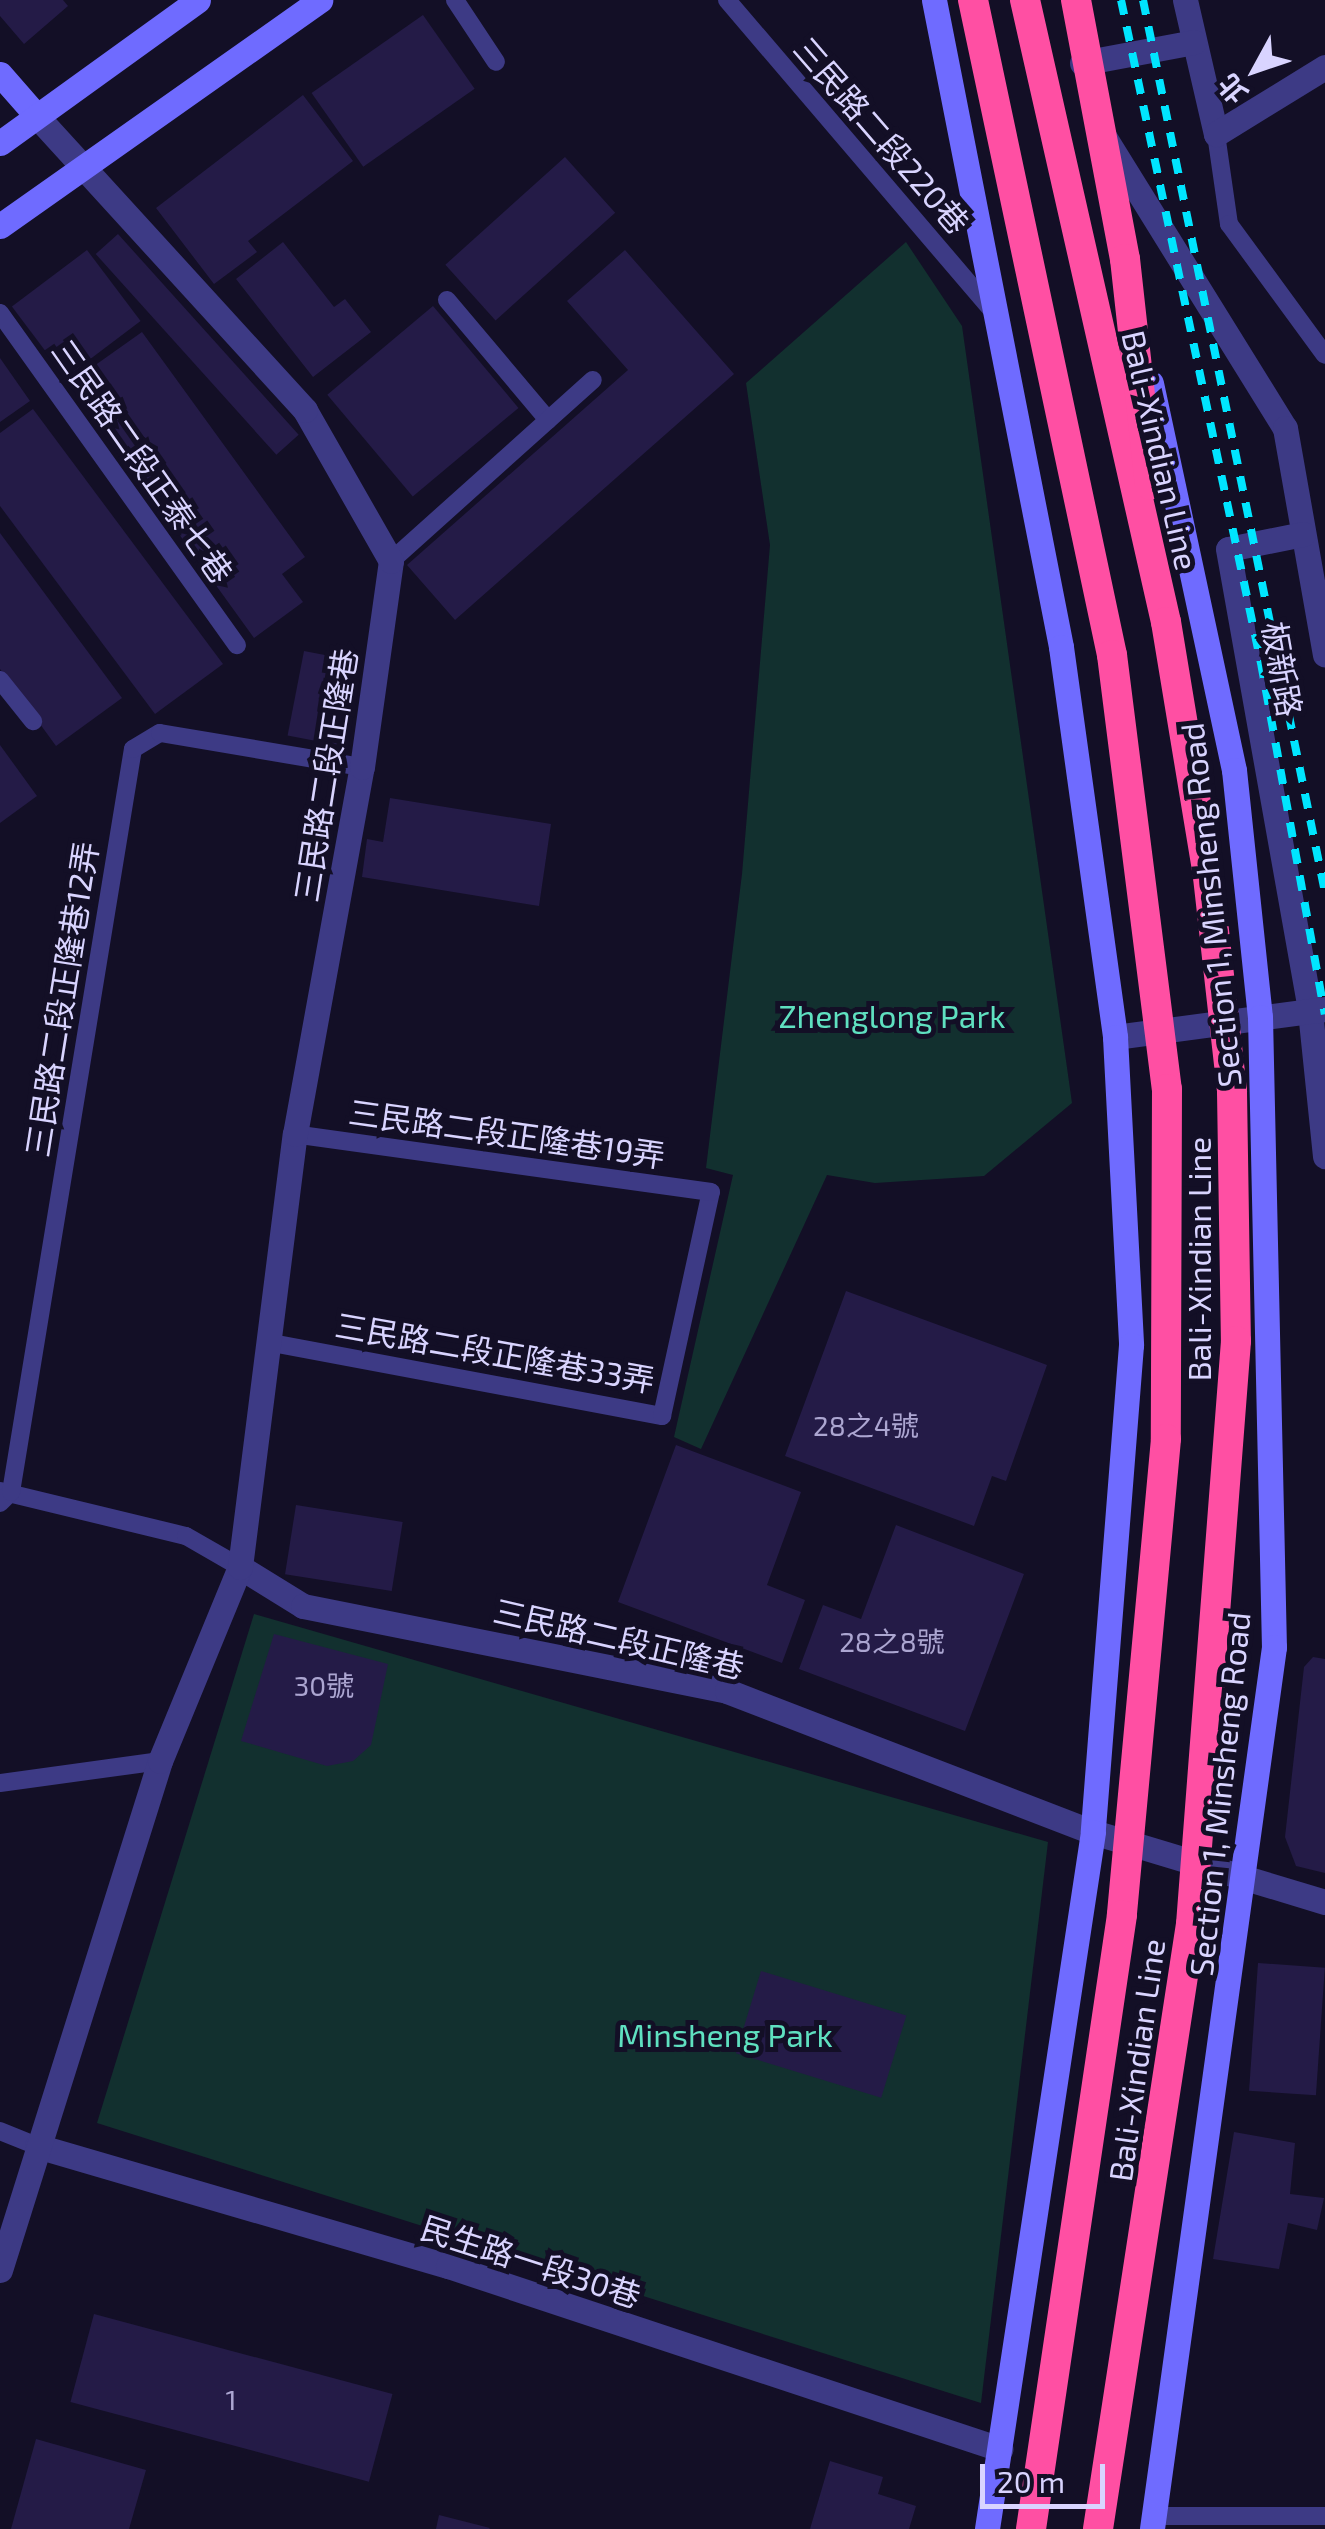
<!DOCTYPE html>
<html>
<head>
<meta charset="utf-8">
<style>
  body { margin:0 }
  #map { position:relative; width:1325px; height:2529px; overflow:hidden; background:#130f26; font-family:"Exo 2","Noto Sans TC",sans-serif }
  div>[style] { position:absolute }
  .green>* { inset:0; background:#12302f }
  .building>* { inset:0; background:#241b47; transform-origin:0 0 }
  .lane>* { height:18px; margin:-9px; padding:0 9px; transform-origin:9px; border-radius:9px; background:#3d3a85 }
  .street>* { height:25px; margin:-12.5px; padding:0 12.5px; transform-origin:12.5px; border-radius:12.5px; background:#3d3a85 }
  .secondary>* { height:25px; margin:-12.5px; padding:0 12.5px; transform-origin:12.5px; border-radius:12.5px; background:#6f6bff }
  .rail>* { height:8px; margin-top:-4px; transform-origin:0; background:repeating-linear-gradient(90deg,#00e5ff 0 15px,transparent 0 27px) }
  .highway-bridge>* { height:30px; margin:-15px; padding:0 15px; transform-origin:15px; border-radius:15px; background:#ff4fa3 }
  span { translate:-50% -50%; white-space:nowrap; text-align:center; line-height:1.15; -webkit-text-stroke:10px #130f26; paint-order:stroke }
  .number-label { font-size:28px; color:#aca6d1 }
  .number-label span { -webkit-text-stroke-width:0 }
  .street-label { font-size:32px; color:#d9d4ff }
  .park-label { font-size:32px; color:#5fe0c0 }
  .north { position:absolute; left:1205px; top:20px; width:100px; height:100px; -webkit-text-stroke:8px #130f26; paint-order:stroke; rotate:230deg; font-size:28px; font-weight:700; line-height:40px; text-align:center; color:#d9d4ff }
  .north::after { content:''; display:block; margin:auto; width:35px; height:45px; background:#d9d4ff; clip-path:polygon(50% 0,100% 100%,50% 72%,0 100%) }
  .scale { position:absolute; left:980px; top:2464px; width:125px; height:45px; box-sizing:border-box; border:5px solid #d9d4ff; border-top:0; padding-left:12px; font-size:30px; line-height:35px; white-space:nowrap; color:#d9d4ff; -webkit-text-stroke:8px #130f26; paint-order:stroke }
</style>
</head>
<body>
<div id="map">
  <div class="green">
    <i style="clip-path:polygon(906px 242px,962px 326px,1072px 1103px,984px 1176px,875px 1183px,827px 1175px,701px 1449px,674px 1437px,733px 1175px,706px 1168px,742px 874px,770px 545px,746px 383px)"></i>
    <i style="clip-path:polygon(254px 1614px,1048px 1842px,981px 2403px,97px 2123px)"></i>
  </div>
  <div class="building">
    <i style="clip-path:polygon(0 0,63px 0,68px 6px,24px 44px,0 16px)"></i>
    <i style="left:423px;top:15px;width:90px;height:136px;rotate:55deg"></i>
    <i style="clip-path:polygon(303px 95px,353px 161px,248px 241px,257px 252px,214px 284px,156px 208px)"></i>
    <i style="left:565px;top:157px;width:75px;height:161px;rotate:48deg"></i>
    <i style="left:118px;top:234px;width:270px;height:30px;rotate:48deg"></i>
    <i style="clip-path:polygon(283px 242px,334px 307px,345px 299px,371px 332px,313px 377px,236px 279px)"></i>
    <i style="left:87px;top:250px;width:89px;height:94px;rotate:53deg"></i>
    <i style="clip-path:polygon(625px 250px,734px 374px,455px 620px,407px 565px,628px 370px,567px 301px)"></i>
    <i style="left:433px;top:306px;width:133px;height:138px;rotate:50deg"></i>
    <i style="clip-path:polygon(142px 332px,305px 557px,282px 574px,303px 602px,254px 638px,70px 383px)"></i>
    <i style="clip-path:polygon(0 358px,30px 401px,0 422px)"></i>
    <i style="clip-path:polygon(33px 409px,223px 664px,155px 714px,0 506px,0 433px)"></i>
    <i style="clip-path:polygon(0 533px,122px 698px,56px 746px,0 669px)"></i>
    <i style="left:304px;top:651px;width:53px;height:86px;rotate:11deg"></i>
    <i style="clip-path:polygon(0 745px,37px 796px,0 823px)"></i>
    <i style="clip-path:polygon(390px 798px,551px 824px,539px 906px,362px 877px,367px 839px,383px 842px)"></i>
    <i style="clip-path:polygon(846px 1291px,1047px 1365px,1006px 1481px,992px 1476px,974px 1526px,785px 1456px)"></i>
    <i style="clip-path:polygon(676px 1445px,801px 1492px,767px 1585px,805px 1600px,782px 1663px,618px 1602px)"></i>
    <i style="left:296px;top:1505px;width:108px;height:70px;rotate:9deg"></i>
    <i style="clip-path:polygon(896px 1525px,1024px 1574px,965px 1731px,799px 1669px,823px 1605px,861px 1619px)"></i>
    <i style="clip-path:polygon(274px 1634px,388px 1664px,371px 1745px,353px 1761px,327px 1766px,241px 1741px)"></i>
    <i style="clip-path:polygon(1325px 1659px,1325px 1873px,1296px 1866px,1285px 1837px,1304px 1667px,1313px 1657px)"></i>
    <i style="left:1258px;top:1963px;width:67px;height:128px;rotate:4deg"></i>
    <i style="left:761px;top:1971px;width:152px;height:86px;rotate:17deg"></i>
    <i style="clip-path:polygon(1234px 2132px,1295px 2143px,1290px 2194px,1324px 2198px,1317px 2230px,1288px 2223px,1279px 2269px,1213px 2259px)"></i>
    <i style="left:94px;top:2314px;width:309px;height:91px;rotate:15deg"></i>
    <i style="clip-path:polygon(36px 2439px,146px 2470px,129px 2529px,11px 2529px)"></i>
    <i style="clip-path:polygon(830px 2461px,883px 2477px,878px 2494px,916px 2506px,909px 2529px,810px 2529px)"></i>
    <i style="clip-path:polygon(439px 2515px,490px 2528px,489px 2529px,436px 2529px)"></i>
  </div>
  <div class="lane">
    <i style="left:455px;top:0;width:74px;rotate:56.5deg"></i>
    <i style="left:727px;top:0;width:406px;rotate:49.5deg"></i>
    <i style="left:1216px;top:134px;width:91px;rotate:81.8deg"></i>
    <i style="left:1229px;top:224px;width:162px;rotate:53.8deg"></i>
    <i style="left:447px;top:300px;width:157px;rotate:49.9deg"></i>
    <i style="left:0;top:313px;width:408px;rotate:54.5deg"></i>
    <i style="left:391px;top:561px;width:271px;rotate:-41.9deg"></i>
    <i style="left:0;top:680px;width:53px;rotate:51.2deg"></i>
    <i style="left:272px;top:1343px;width:397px;rotate:10.6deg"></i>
    <i style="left:662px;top:1416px;width:229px;rotate:-77.7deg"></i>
    <i style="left:711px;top:1192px;width:420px;rotate:-172.1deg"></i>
    <i style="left:0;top:1491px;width:191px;rotate:13.6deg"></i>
    <i style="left:186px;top:1536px;width:62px;rotate:29.9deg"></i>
    <i style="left:0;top:1503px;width:16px;rotate:-45deg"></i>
    <i style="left:11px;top:1492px;width:753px;rotate:-80.68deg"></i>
    <i style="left:133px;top:749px;width:31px;rotate:-31deg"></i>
    <i style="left:160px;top:733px;width:205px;rotate:9.6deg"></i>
    <i style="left:0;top:1783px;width:162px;rotate:-7.8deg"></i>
    <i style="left:0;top:2131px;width:40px;rotate:22deg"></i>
    <i style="left:1154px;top:2516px;width:171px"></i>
  </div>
  <div class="street">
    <i style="left:1185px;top:0;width:138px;rotate:77deg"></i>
    <i style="left:1216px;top:134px;width:128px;rotate:-31.6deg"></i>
    <i style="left:1082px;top:63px;width:114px;rotate:-10.6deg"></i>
    <i style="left:1105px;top:138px;width:341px;rotate:58.2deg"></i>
    <i style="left:1285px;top:428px;width:230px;rotate:80deg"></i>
    <i style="left:1303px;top:534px;width:76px;rotate:168.7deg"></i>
    <i style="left:1228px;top:549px;width:469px;rotate:79.9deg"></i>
    <i style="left:1310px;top:1011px;width:146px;rotate:84.1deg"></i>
    <i style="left:1115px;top:1037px;width:211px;rotate:-7.6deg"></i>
    <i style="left:240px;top:1567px;width:74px;rotate:31.8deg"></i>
    <i style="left:303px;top:1606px;width:432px;rotate:11.3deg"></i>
    <i style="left:727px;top:1691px;width:392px;rotate:21.1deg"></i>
    <i style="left:1093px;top:1832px;width:242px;rotate:16.8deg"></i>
    <i style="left:37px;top:2146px;width:428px;rotate:16.3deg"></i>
    <i style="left:448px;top:2266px;width:582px;rotate:18.34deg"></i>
    <i style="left:0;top:2270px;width:534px;rotate:-72.55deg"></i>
    <i style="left:160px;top:1761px;width:210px;rotate:-67.6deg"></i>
    <i style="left:240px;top:1567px;width:436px;rotate:-82.8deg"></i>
    <i style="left:295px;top:1134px;width:373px;rotate:-79.7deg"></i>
    <i style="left:362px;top:767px;width:208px;rotate:-82deg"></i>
    <i style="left:391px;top:561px;width:174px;rotate:-119.7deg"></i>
    <i style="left:305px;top:410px;width:401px;rotate:-132.4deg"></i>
  </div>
  <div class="secondary">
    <i style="left:934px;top:0;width:659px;rotate:78.89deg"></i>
    <i style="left:1061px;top:647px;width:394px;rotate:82.1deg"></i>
    <i style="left:1115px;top:1037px;width:308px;rotate:87deg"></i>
    <i style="left:1131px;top:1345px;width:488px;rotate:94.5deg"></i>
    <i style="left:1093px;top:1832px;width:705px;rotate:98.65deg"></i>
    <i style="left:0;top:74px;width:53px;rotate:48.8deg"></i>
    <i style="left:0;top:143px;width:244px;rotate:-35.8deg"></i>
    <i style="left:0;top:226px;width:392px;rotate:-35.2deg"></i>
    <i style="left:1151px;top:383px;width:396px;rotate:77.9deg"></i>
    <i style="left:1234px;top:770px;width:248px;rotate:84deg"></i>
    <i style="left:1260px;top:1017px;width:630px;rotate:88.73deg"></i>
    <i style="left:1274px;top:1647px;width:890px;rotate:97.88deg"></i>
  </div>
  <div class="rail">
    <i style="left:1121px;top:0;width:678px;rotate:78.08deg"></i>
    <i style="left:1261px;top:663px;width:357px;rotate:79.7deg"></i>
    <i style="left:1143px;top:0;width:910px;rotate:78.47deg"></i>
  </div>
  <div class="highway-bridge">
    <i style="left:973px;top:0;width:670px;rotate:78.02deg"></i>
    <i style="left:1112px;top:655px;width:437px;rotate:82.8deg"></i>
    <i style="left:1167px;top:1089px;width:350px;rotate:90.2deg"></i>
    <i style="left:1166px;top:1439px;width:478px;rotate:95.3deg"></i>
    <i style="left:1122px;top:1915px;width:621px;rotate:98.43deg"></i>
    <i style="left:1025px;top:0;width:638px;rotate:77.23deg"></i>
    <i style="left:1166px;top:622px;width:258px;rotate:80.6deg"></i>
    <i style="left:1208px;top:877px;width:216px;rotate:83.6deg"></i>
    <i style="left:1232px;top:1092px;width:249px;rotate:89.1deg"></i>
    <i style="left:1236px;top:1341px;width:585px;rotate:94.41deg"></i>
    <i style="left:1191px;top:1924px;width:612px;rotate:98.74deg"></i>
    <i style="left:1076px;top:0;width:264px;rotate:79.3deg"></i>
    <i style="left:1125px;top:259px;width:227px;rotate:83.7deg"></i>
  </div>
  <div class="number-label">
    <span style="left:866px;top:1425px">28之4號</span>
    <span style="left:892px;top:1641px">28之8號</span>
    <span style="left:324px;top:1685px">30號</span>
    <span style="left:231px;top:2399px">1</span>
  </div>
  <div class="street-label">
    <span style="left:882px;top:135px;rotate:49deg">三民路二段220巷</span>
    <span style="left:1161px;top:450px;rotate:77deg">Bali-Xindian Line</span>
    <span style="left:143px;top:461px;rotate:55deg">三民路二段正泰七巷</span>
    <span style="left:1283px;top:669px;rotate:80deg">板新路</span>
    <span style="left:325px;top:775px;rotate:-81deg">三民路二段正隆巷</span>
    <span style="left:1210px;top:905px;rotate:-96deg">Section 1, Minsheng Road</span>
    <span style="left:61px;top:999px;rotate:-81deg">三民路二段正隆巷12弄</span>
    <span style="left:507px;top:1133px;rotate:8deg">三民路二段正隆巷19弄</span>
    <span style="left:1198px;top:1259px;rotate:-90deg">Bali-Xindian Line</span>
    <span style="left:495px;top:1352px;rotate:10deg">三民路二段正隆巷33弄</span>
    <span style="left:619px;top:1638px;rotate:13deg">三民路二段正隆巷</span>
    <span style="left:1219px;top:1794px;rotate:-84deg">Section 1, Minsheng Road</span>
    <span style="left:1136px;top:2060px;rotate:-82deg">Bali-Xindian Line</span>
    <span style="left:531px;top:2261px;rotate:18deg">民生路一段30巷</span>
  </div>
  <div class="park-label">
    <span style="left:892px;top:1015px">Zhenglong Park</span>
    <span style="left:725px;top:2034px">Minsheng Park</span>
  </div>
  <div class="north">北</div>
  <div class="scale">20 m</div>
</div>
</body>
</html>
